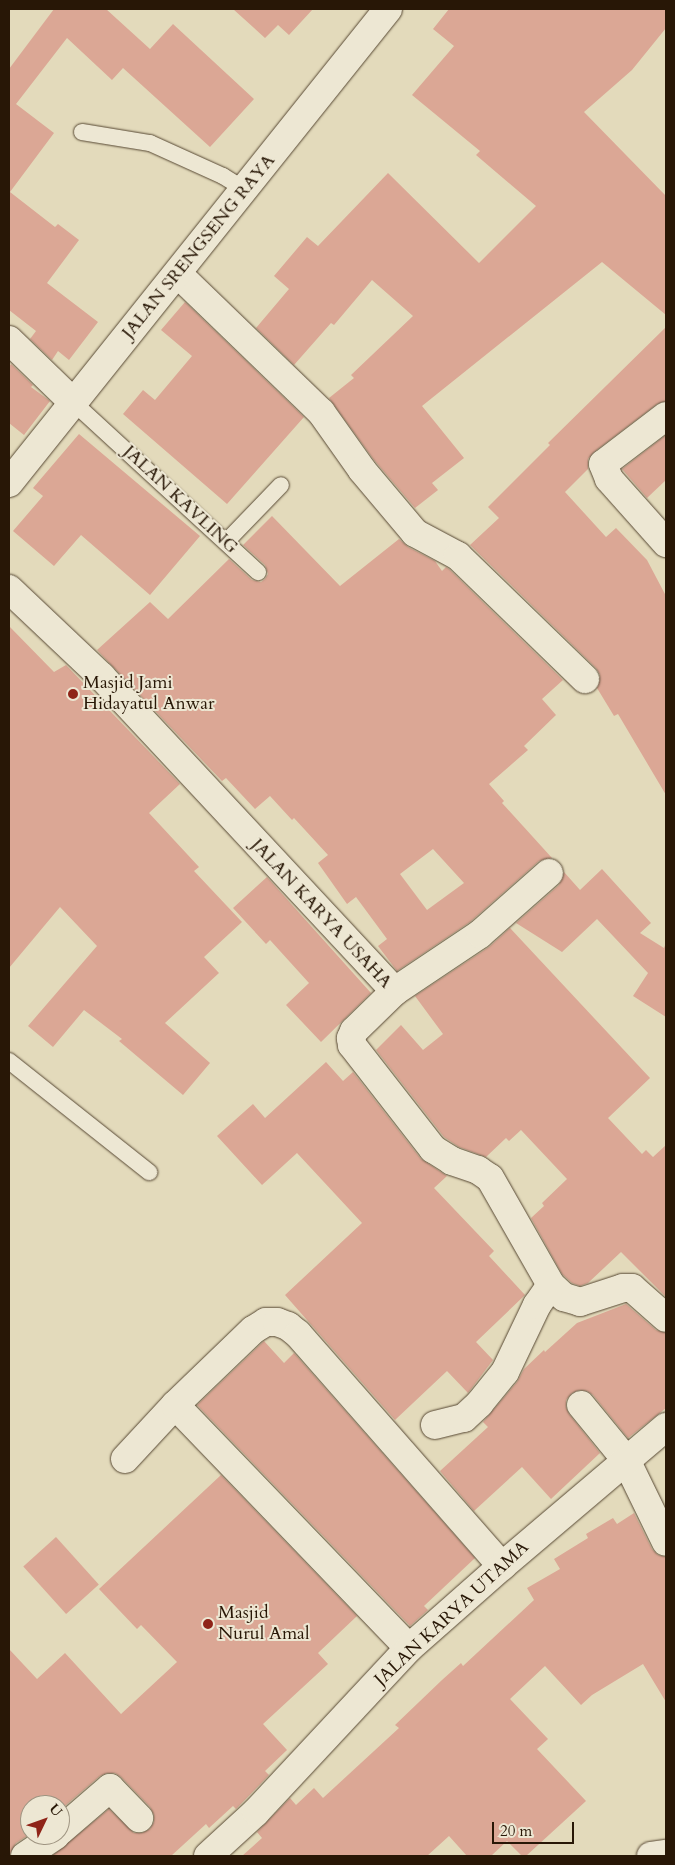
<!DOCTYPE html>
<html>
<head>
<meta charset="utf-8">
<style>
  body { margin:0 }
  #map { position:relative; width:675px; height:1865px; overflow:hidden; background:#e3dabb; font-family:Cardo,serif }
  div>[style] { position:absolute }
  .building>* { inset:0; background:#dba795; transform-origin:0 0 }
  .roads { filter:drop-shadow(0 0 1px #574833) drop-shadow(0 0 1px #574833) }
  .lane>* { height:16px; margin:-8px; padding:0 8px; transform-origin:8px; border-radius:8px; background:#ede7d3 }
  .street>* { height:28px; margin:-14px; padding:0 14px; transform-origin:14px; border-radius:14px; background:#ede7d3 }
  .secondary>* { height:28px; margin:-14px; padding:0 14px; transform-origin:14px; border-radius:14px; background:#ede7d3 }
  .dots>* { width:14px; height:14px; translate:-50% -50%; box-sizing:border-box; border:2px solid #ede7d3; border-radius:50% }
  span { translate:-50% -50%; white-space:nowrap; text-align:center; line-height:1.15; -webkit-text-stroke:4px #ede7d3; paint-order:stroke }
  .street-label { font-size:18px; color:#281706 }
  .poi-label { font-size:18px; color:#281706 }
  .left { translate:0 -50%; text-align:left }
  .frame { position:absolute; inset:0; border:10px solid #281706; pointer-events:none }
  .north { position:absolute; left:20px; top:1795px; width:50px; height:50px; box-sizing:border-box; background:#ede7d3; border:1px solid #9e9481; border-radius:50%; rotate:48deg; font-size:14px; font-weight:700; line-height:20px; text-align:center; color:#281706 }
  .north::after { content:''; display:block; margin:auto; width:18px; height:22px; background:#8f2418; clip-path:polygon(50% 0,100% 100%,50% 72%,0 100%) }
  .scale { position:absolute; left:492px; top:1822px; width:82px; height:22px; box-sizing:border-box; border:2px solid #281706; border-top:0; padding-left:6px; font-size:15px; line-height:18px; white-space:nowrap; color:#281706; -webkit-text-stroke:4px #ede7d3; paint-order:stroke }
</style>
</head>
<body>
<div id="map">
  <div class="building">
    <i style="clip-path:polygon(54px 9px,106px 9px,150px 49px,173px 24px,254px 99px,210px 147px,123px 68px,112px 80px,67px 38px,16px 104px,54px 133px,10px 192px,55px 227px,58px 224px,79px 240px,47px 283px,98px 322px,69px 360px,58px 351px,52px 360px,30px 339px,36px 331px,9px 310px,9px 69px)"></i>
    <i style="clip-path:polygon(233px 9px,313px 9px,289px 35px,278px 25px,265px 38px)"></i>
    <i style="clip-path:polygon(449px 9px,666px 9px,666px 28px,632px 70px,584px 112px,666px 196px,666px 315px,602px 262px,422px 406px,464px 458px,432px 483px,438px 490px,415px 508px,374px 460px,329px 398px,354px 378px,351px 375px,413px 316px,372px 280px,334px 325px,331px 323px,294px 365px,256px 328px,289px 289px,274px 276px,307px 237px,318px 246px,388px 173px,479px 263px,536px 206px,476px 155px,480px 151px,412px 95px,454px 46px,433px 29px)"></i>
    <i style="clip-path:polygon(185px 302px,304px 417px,227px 504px,123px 414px,143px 390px,155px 400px,192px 356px,161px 330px)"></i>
    <i style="clip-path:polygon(666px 327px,666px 401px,657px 404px,594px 452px,588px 459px,588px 469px,565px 492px,606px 537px,616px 528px,647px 560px,666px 596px,666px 795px,618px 714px,614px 716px,597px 688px,600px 675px,596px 668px,470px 545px,499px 518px,488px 507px,550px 445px,548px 443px)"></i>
    <i style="clip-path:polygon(11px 364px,33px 385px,31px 387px,50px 401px,24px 435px,9px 423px,9px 367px)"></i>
    <i style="clip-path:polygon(79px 434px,200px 536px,150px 595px,81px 535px,54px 566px,13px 531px,43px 496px,33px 488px)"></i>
    <i style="clip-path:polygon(666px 435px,666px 480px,647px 498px,622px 469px)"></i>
    <i style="clip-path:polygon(evenodd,272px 516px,340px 586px,399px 539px,408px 547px,435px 561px,442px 571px,446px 567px,449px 569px,563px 680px,542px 699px,556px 715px,524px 746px,528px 750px,489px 784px,504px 801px,502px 803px,552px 858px,539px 861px,470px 922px,397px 971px,378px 946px,387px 939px,356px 897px,347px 904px,318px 863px,328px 855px,294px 818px,292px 820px,270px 796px,255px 809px,226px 778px,222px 781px,97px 650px,150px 602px,168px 619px,229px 559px,252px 580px,261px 582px,265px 579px,268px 574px,265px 565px,243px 545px,272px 516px,433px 849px,464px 883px,427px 910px,400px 874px,433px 849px)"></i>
    <i style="clip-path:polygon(9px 626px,54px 672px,66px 665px,180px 784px,149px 813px,199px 867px,194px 871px,242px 922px,204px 957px,219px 973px,165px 1023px,210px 1063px,183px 1095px,119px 1041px,122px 1039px,84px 1010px,53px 1047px,28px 1026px,97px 946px,60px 907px,9px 968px)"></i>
    <i style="clip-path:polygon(602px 869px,651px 923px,640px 933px,664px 948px,666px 943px,666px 1017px,633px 996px,648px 973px,597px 919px,562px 952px,516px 923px,559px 885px,564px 872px,580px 890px)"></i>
    <i style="clip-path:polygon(267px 877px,371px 993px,321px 1042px,286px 1005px,309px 983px,270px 940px,266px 944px,233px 908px)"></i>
    <i style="clip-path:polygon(510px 928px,650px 1078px,608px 1118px,642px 1154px,646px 1150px,653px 1157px,666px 1145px,666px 1297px,621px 1252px,588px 1283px,580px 1286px,572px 1283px,562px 1274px,531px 1218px,544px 1206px,542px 1203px,567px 1179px,521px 1130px,509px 1141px,506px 1138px,486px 1157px,459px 1147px,444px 1137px,376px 1050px,401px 1025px,423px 1050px,443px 1034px,415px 996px,489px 947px)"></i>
    <i style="clip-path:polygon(326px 1062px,343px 1081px,353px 1072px,421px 1159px,447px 1176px,434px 1188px,494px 1251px,489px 1256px,525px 1295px,476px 1342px,493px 1360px,468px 1393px,447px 1371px,395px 1420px,285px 1295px,362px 1223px,297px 1153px,262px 1185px,217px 1136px,253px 1104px,265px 1118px)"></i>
    <i style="clip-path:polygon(626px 1304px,656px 1330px,666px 1333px,666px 1408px,628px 1438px,593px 1395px,587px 1391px,579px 1390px,572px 1393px,566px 1400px,566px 1407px,569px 1414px,600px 1453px,551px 1499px,522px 1467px,474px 1511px,440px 1471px,488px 1427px,483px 1422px,517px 1382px,524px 1369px,544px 1350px,545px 1352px,577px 1323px)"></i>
    <i style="clip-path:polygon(264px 1341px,284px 1363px,294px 1353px,475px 1558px,424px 1606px,428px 1610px,410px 1626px,197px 1405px)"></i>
    <i style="clip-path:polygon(221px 1475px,357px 1616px,318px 1653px,328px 1664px,263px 1724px,287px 1750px,265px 1771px,269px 1775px,236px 1809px,233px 1806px,209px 1828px,206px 1824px,171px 1856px,52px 1856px,109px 1809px,134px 1833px,142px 1833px,150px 1829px,154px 1822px,154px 1815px,150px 1807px,121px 1777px,115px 1773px,107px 1773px,100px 1776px,60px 1810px,60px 1805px,30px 1805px,30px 1834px,16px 1843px,9px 1856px,9px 1649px,37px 1679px,65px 1653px,121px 1714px,177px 1662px,141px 1625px,137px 1629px,99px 1589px)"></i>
    <i style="clip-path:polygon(634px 1513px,652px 1549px,658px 1555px,666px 1557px,666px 1702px,643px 1664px,592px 1695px,581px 1705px,545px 1666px,510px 1699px,548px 1739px,537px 1749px,586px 1801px,526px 1856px,522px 1856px,507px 1841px,491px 1856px,467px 1856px,449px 1836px,427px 1856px,242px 1856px,262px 1838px,257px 1832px,290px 1798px,296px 1805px,314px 1788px,323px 1798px,399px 1728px,395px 1725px,442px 1680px,461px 1663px,463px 1666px,534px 1600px,527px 1588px,560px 1569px,554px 1559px,588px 1538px,586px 1534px,613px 1518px,617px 1524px)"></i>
    <i style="left:56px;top:1537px;width:64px;height:44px;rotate:48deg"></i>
  </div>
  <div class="roads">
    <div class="lane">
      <i style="left:82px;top:132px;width:69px;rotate:9.2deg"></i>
      <i style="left:150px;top:143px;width:80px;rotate:24.3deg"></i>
      <i style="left:223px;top:176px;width:26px;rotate:32deg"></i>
      <i style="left:74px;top:403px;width:250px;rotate:42.6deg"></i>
      <i style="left:226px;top:542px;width:79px;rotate:-46deg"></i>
      <i style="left:9px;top:1061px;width:179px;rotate:38.4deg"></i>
    </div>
    <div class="street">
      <i style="left:178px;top:274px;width:199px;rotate:44deg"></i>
      <i style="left:321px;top:412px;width:71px;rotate:54.7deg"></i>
      <i style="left:362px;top:470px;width:82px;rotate:49.9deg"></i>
      <i style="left:415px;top:533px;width:49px;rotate:28.1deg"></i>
      <i style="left:458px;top:556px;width:177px;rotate:44.1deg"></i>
      <i style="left:9px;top:340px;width:91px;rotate:44.1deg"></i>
      <i style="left:666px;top:416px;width:79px;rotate:142.7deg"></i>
      <i style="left:603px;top:464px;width:16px;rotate:68deg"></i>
      <i style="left:609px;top:479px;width:86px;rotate:48.3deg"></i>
      <i style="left:9px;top:589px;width:127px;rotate:43.4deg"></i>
      <i style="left:101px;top:676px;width:431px;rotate:47deg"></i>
      <i style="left:395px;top:991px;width:57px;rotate:135.7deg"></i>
      <i style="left:354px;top:1031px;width:8px;rotate:113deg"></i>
      <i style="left:351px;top:1038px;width:7px;rotate:82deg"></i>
      <i style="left:352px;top:1045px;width:132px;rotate:52.1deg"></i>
      <i style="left:433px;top:1149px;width:22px;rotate:32deg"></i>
      <i style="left:452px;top:1161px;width:28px;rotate:19deg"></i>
      <i style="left:478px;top:1170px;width:14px;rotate:34deg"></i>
      <i style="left:490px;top:1178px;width:123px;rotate:60.3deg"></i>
      <i style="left:551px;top:1285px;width:18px;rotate:43deg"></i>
      <i style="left:564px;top:1297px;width:17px;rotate:17deg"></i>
      <i style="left:580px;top:1302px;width:45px;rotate:-18deg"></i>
      <i style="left:623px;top:1288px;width:9px"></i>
      <i style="left:632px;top:1288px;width:45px;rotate:41.4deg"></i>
      <i style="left:395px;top:991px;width:102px;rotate:-33.8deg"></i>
      <i style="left:480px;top:934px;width:92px;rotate:-41.5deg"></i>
      <i style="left:175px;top:1405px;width:337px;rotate:46.1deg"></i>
      <i style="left:581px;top:1405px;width:71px;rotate:50.7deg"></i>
      <i style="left:626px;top:1460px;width:91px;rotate:64deg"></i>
      <i style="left:435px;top:1425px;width:30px;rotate:-14deg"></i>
      <i style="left:464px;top:1418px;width:21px;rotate:-43deg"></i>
      <i style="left:479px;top:1404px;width:41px;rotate:-50.9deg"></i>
      <i style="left:505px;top:1372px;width:74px;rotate:-64.5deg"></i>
      <i style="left:537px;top:1305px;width:24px;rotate:-55deg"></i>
      <i style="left:125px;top:1459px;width:74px;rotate:-47.2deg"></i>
      <i style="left:175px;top:1405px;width:108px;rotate:-43.9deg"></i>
      <i style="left:253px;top:1330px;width:15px;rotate:-32deg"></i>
      <i style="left:266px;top:1322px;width:11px"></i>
      <i style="left:277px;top:1322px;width:12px;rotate:20deg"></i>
      <i style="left:288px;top:1326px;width:13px;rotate:39deg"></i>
      <i style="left:298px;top:1334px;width:309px;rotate:48.7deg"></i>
      <i style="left:60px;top:1831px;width:66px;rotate:-40.7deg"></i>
      <i style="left:110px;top:1788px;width:42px;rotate:46deg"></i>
      <i style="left:25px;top:1856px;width:37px;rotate:-34deg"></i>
      <i style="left:651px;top:1856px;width:15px;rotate:-8deg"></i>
    </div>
    <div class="secondary">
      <i style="left:9px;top:483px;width:607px;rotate:-51.35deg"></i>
      <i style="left:208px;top:1856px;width:65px;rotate:-42.5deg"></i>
      <i style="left:256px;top:1812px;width:224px;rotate:-47deg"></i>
      <i style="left:409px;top:1648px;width:124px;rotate:-41.4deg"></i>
      <i style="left:502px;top:1566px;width:215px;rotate:-40.3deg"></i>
    </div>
  </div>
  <div class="dots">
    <i style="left:73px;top:694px;background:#8f2418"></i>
    <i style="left:208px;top:1624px;background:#8f2418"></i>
  </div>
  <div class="street-label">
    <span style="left:199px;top:247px;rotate:-51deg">JALAN SRENGSENG RAYA</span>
    <span style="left:180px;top:500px;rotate:43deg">JALAN KAVLING</span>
    <span style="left:321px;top:914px;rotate:47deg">JALAN KARYA USAHA</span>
    <span style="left:452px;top:1614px;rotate:-43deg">JALAN KARYA UTAMA</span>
  </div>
  <div class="poi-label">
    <span class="left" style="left:83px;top:694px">Masjid Jami<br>Hidayatul Anwar</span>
    <span class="left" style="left:218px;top:1624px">Masjid<br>Nurul Amal</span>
  </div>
  <div class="frame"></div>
  <div class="north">U</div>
  <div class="scale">20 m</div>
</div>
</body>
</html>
